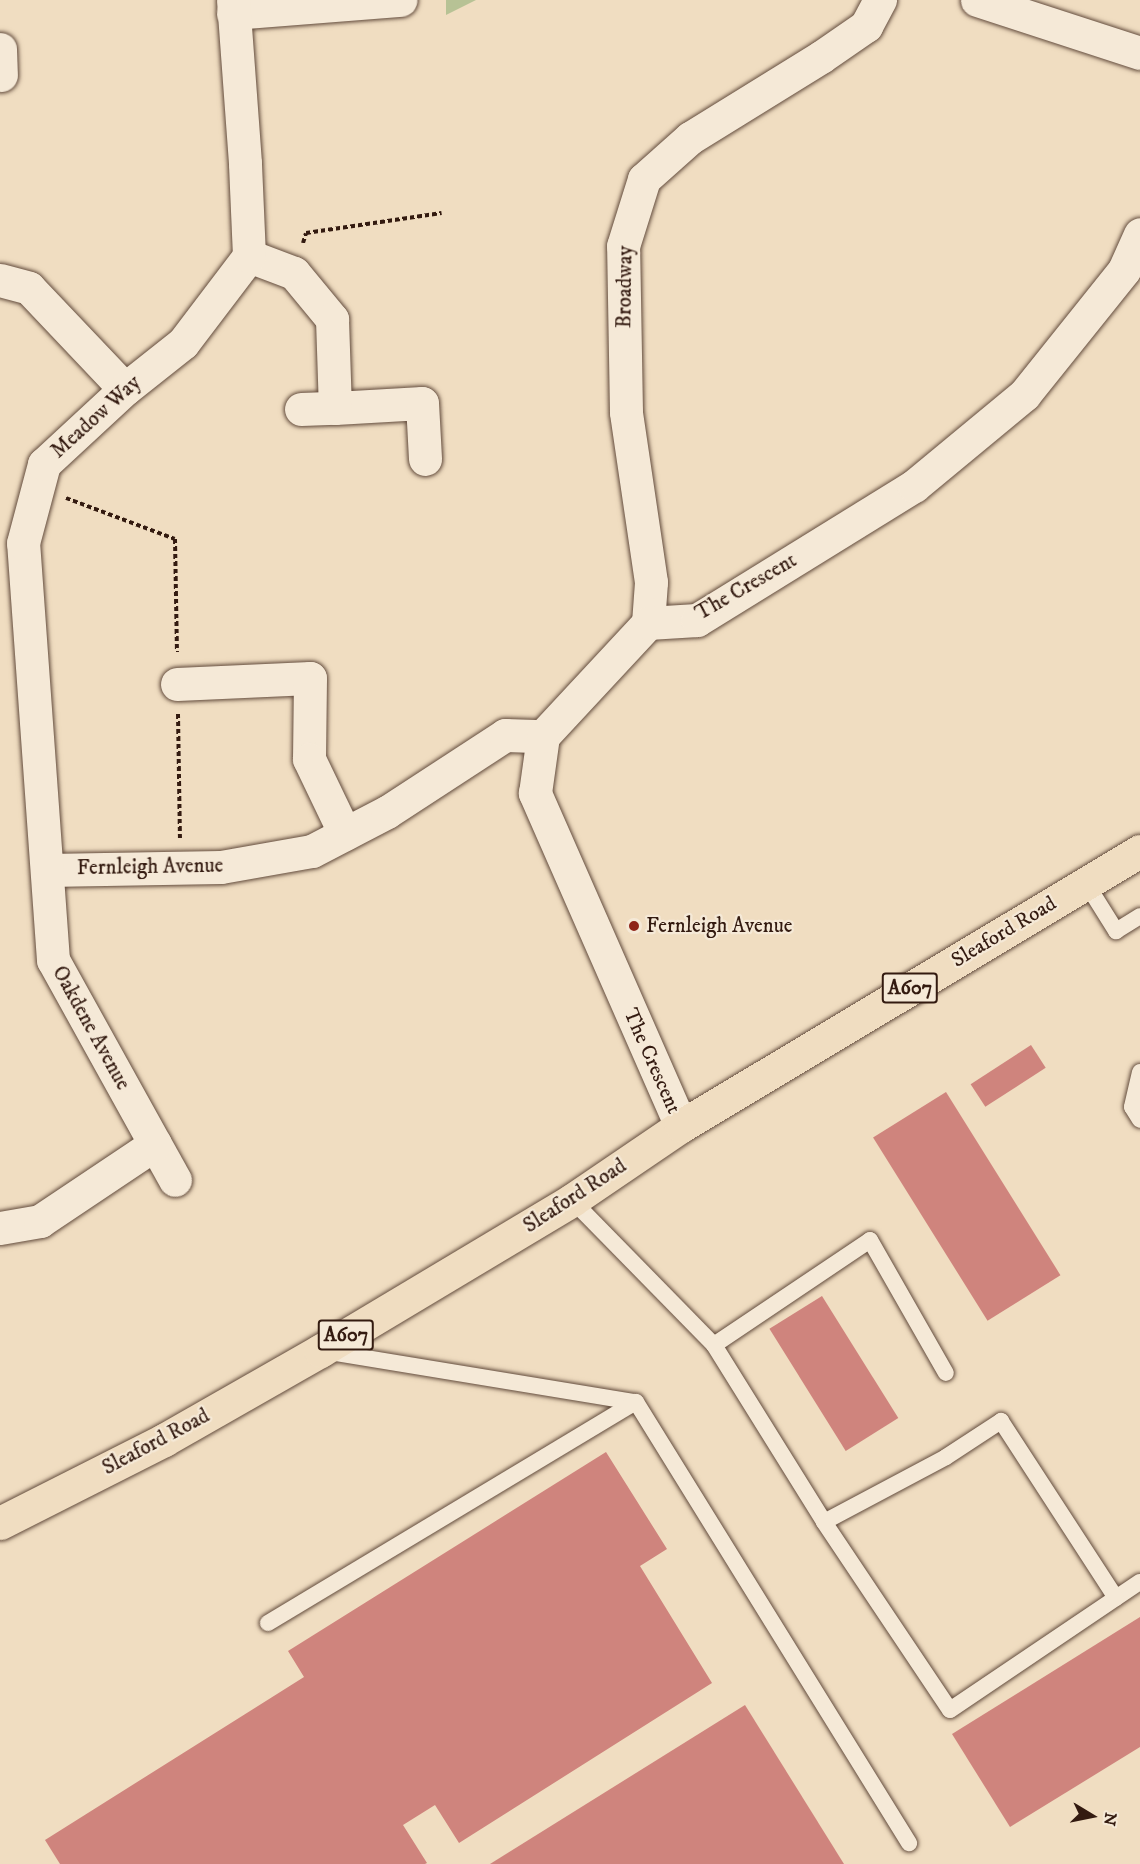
<!DOCTYPE html>
<html>
<head>
<meta charset="utf-8">
<style>
  body { margin:0 }
  #map { position:relative; width:1140px; height:1864px; overflow:hidden; background:#f0ddc1; font-family:"IM FELL DW Pica",serif }
  div>[style] { position:absolute }
  .green>* { inset:0; background:#b7c295 }
  .building>* { inset:0; background:#cf847d; transform-origin:0 0 }
  .path>* { height:4px; margin-top:-2px; transform-origin:0; background:repeating-linear-gradient(90deg,#331a10 0 4.5px,transparent 0 7.5px) }
  .roads { filter:drop-shadow(0 0 2px #624b3c) drop-shadow(0 0 2px #624b3c) }
  .service>* { height:16px; margin:-8px; padding:0 8px; transform-origin:8px; border-radius:8px; background:#f5e9d7 }
  .minor>* { height:33px; margin:-16.5px; padding:0 16.5px; transform-origin:16.5px; border-radius:16.5px; background:#f5e9d7 }
  .primary>* { height:33px; margin:-16.5px; padding:0 16.5px; transform-origin:16.5px; border-radius:16.5px; background:#f0ddc1 }
  .dots>* { width:16px; height:16px; translate:-50% -50%; box-sizing:border-box; border:3px solid #f5e9d7; border-radius:50% }
  span { translate:-50% -50%; white-space:nowrap; text-align:center; line-height:1.15; -webkit-text-stroke:4.5px #f5e9d7; paint-order:stroke }
  .shield-label span { padding:2px 4px; background:#f5e9d7; border:2px solid; border-radius:4px; -webkit-text-stroke-width:0 }
  .shield-label { font-size:20px; color:#331a10; font-weight:700 }
  .street-label { font-size:21px; color:#331a10 }
  .poi-label { font-size:21px; color:#331a10 }
  .left { translate:0 -50%; text-align:left }
  .north { position:absolute; left:1062px; top:1786px; width:60px; height:60px; -webkit-text-stroke:4px #f5e9d7; paint-order:stroke; rotate:100deg; font-size:16px; font-weight:700; line-height:24px; text-align:center; color:#331a10 }
  .north::after { content:''; display:block; margin:auto; width:21px; height:27px; background:#331a10; clip-path:polygon(50% 0,100% 100%,50% 72%,0 100%) }
</style>
</head>
<body>
<div id="map">
  <div class="green">
    <i style="clip-path:polygon(446px 0,476px 0,446px 15px)"></i>
  </div>
  <div class="building">
    <i style="left:1031px;top:1045px;width:27px;height:72px;rotate:57deg"></i>
    <i style="left:946px;top:1092px;width:216px;height:86px;rotate:58deg"></i>
    <i style="left:822px;top:1296px;width:144px;height:62px;rotate:58deg"></i>
    <i style="clip-path:polygon(606px 1452px,667px 1549px,640px 1566px,712px 1683px,459px 1843px,435px 1805px,403px 1825px,427px 1863px,425px 1864px,60px 1864px,45px 1840px,304px 1677px,288px 1651px)"></i>
    <i style="clip-path:polygon(1140px 1617px,1140px 1747px,1010px 1827px,952px 1734px)"></i>
    <i style="clip-path:polygon(745px 1705px,844px 1864px,490px 1864px)"></i>
  </div>
  <div class="path">
    <i style="left:303px;top:243px;width:10px;rotate:-73deg"></i>
    <i style="left:306px;top:233px;width:137px;rotate:-8.4deg"></i>
    <i style="left:66px;top:498px;width:116px;rotate:20.6deg"></i>
    <i style="left:175px;top:539px;width:113px;rotate:89deg"></i>
    <i style="left:178px;top:714px;width:124px;rotate:89.1deg"></i>
  </div>
  <div class="roads">
    <div class="service">
      <i style="left:1086px;top:883px;width:57px;rotate:58deg"></i>
      <i style="left:1116px;top:931px;width:28px;rotate:-32deg"></i>
      <i style="left:1140px;top:1072px;width:36px;rotate:103deg"></i>
      <i style="left:1132px;top:1107px;width:15px;rotate:58deg"></i>
      <i style="left:572px;top:1200px;width:203px;rotate:45.6deg"></i>
      <i style="left:714px;top:1345px;width:208px;rotate:58.1deg"></i>
      <i style="left:824px;top:1522px;width:226px;rotate:56.2deg"></i>
      <i style="left:950px;top:1710px;width:229px;rotate:-34deg"></i>
      <i style="left:714px;top:1345px;width:188px;rotate:-33.9deg"></i>
      <i style="left:870px;top:1240px;width:153px;rotate:60.3deg"></i>
      <i style="left:323px;top:1351px;width:317px;rotate:9.3deg"></i>
      <i style="left:636px;top:1402px;width:519px;rotate:58.24deg"></i>
      <i style="left:824px;top:1522px;width:138px;rotate:-28deg"></i>
      <i style="left:946px;top:1457px;width:66px;rotate:-33.2deg"></i>
      <i style="left:1001px;top:1421px;width:211px;rotate:57deg"></i>
      <i style="left:268px;top:1623px;width:429px;rotate:-31deg"></i>
    </div>
    <div class="minor">
      <i style="left:977px;top:0;width:171px;rotate:18deg"></i>
      <i style="left:233px;top:13px;width:168px;rotate:-4.5deg"></i>
      <i style="left:0;top:49px;width:26px;rotate:88deg"></i>
      <i style="left:249px;top:256px;width:48px;rotate:20.7deg"></i>
      <i style="left:294px;top:273px;width:60px;rotate:50.4deg"></i>
      <i style="left:332px;top:319px;width:89px;rotate:88.1deg"></i>
      <i style="left:335px;top:408px;width:87px;rotate:-3.3deg"></i>
      <i style="left:422px;top:403px;width:56px;rotate:86.9deg"></i>
      <i style="left:0;top:280px;width:30px;rotate:15deg"></i>
      <i style="left:29px;top:288px;width:139px;rotate:46.5deg"></i>
      <i style="left:301px;top:409px;width:34px;rotate:-2deg"></i>
      <i style="left:648px;top:623px;width:41px;rotate:-85.8deg"></i>
      <i style="left:651px;top:582px;width:172px;rotate:-98.4deg"></i>
      <i style="left:626px;top:412px;width:166px;rotate:-91deg"></i>
      <i style="left:623px;top:246px;width:70px;rotate:-72.6deg"></i>
      <i style="left:644px;top:179px;width:62px;rotate:-41.7deg"></i>
      <i style="left:690px;top:138px;width:154px;rotate:-31.7deg"></i>
      <i style="left:821px;top:57px;width:55px;rotate:-34.6deg"></i>
      <i style="left:866px;top:26px;width:30px;rotate:-62deg"></i>
      <i style="left:177px;top:684px;width:133px;rotate:-2.6deg"></i>
      <i style="left:310px;top:678px;width:81px;rotate:90.7deg"></i>
      <i style="left:309px;top:759px;width:83px;rotate:64.4deg"></i>
      <i style="left:47px;top:870px;width:174px;rotate:-1deg"></i>
      <i style="left:221px;top:867px;width:92px;rotate:-10deg"></i>
      <i style="left:312px;top:851px;width:85px;rotate:-27.5deg"></i>
      <i style="left:387px;top:812px;width:141px;rotate:-33.1deg"></i>
      <i style="left:505px;top:735px;width:38px;rotate:2deg"></i>
      <i style="left:681px;top:1126px;width:364px;rotate:-113.7deg"></i>
      <i style="left:535px;top:793px;width:58px;rotate:-82deg"></i>
      <i style="left:543px;top:736px;width:154px;rotate:-47.1deg"></i>
      <i style="left:648px;top:623px;width:49px;rotate:-3.5deg"></i>
      <i style="left:697px;top:620px;width:255px;rotate:-31.7deg"></i>
      <i style="left:914px;top:486px;width:143px;rotate:-39.6deg"></i>
      <i style="left:1024px;top:395px;width:160px;rotate:-51.3deg"></i>
      <i style="left:1124px;top:270px;width:39px;rotate:-66deg"></i>
      <i style="left:155px;top:1144px;width:41px;rotate:60.9deg"></i>
      <i style="left:0;top:1228px;width:41px;rotate:-9.9deg"></i>
      <i style="left:40px;top:1221px;width:138px;rotate:-33.8deg"></i>
      <i style="left:155px;top:1144px;width:210px;rotate:-119deg"></i>
      <i style="left:53px;top:960px;width:418px;rotate:-94.1deg"></i>
      <i style="left:23px;top:543px;width:82px;rotate:-75.1deg"></i>
      <i style="left:44px;top:464px;width:110px;rotate:-42.8deg"></i>
      <i style="left:125px;top:389px;width:74px;rotate:-38.4deg"></i>
      <i style="left:183px;top:343px;width:109px;rotate:-52.8deg"></i>
      <i style="left:249px;top:256px;width:93px;rotate:-92.5deg"></i>
      <i style="left:245px;top:163px;width:163px;rotate:-94.2deg"></i>
    </div>
    <div class="primary">
      <i style="left:0;top:1523px;width:184px;rotate:-26.8deg"></i>
      <i style="left:164px;top:1440px;width:180px;rotate:-29.7deg"></i>
      <i style="left:320px;top:1351px;width:294px;rotate:-30.9deg"></i>
      <i style="left:572px;top:1200px;width:132px;rotate:-34.2deg"></i>
      <i style="left:681px;top:1126px;width:535px;rotate:-30.93deg"></i>
    </div>
  </div>
  <div class="dots">
    <i style="left:634px;top:926px;background:#8f2418"></i>
  </div>
  <div class="shield-label">
    <span style="left:910px;top:988px">A607</span>
    <span style="left:346px;top:1335px">A607</span>
  </div>
  <div class="street-label">
    <span style="left:625px;top:287px;rotate:-89deg">Broadway</span>
    <span style="left:96px;top:417px;rotate:-42deg">Meadow Way</span>
    <span style="left:746px;top:587px;rotate:-30deg">The Crescent</span>
    <span style="left:150px;top:867px;rotate:-1deg">Fernleigh Avenue</span>
    <span style="left:1004px;top:932px;rotate:-31deg">Sleaford Road</span>
    <span style="left:91px;top:1028px;rotate:61deg">Oakdene Avenue</span>
    <span style="left:652px;top:1061px;rotate:66deg">The Crescent</span>
    <span style="left:575px;top:1196px;rotate:-33deg">Sleaford Road</span>
    <span style="left:156px;top:1442px;rotate:-28deg">Sleaford Road</span>
  </div>
  <div class="poi-label">
    <span class="left" style="left:646px;top:926px">Fernleigh Avenue</span>
  </div>
  <div class="north">N</div>
</div>
</body>
</html>
